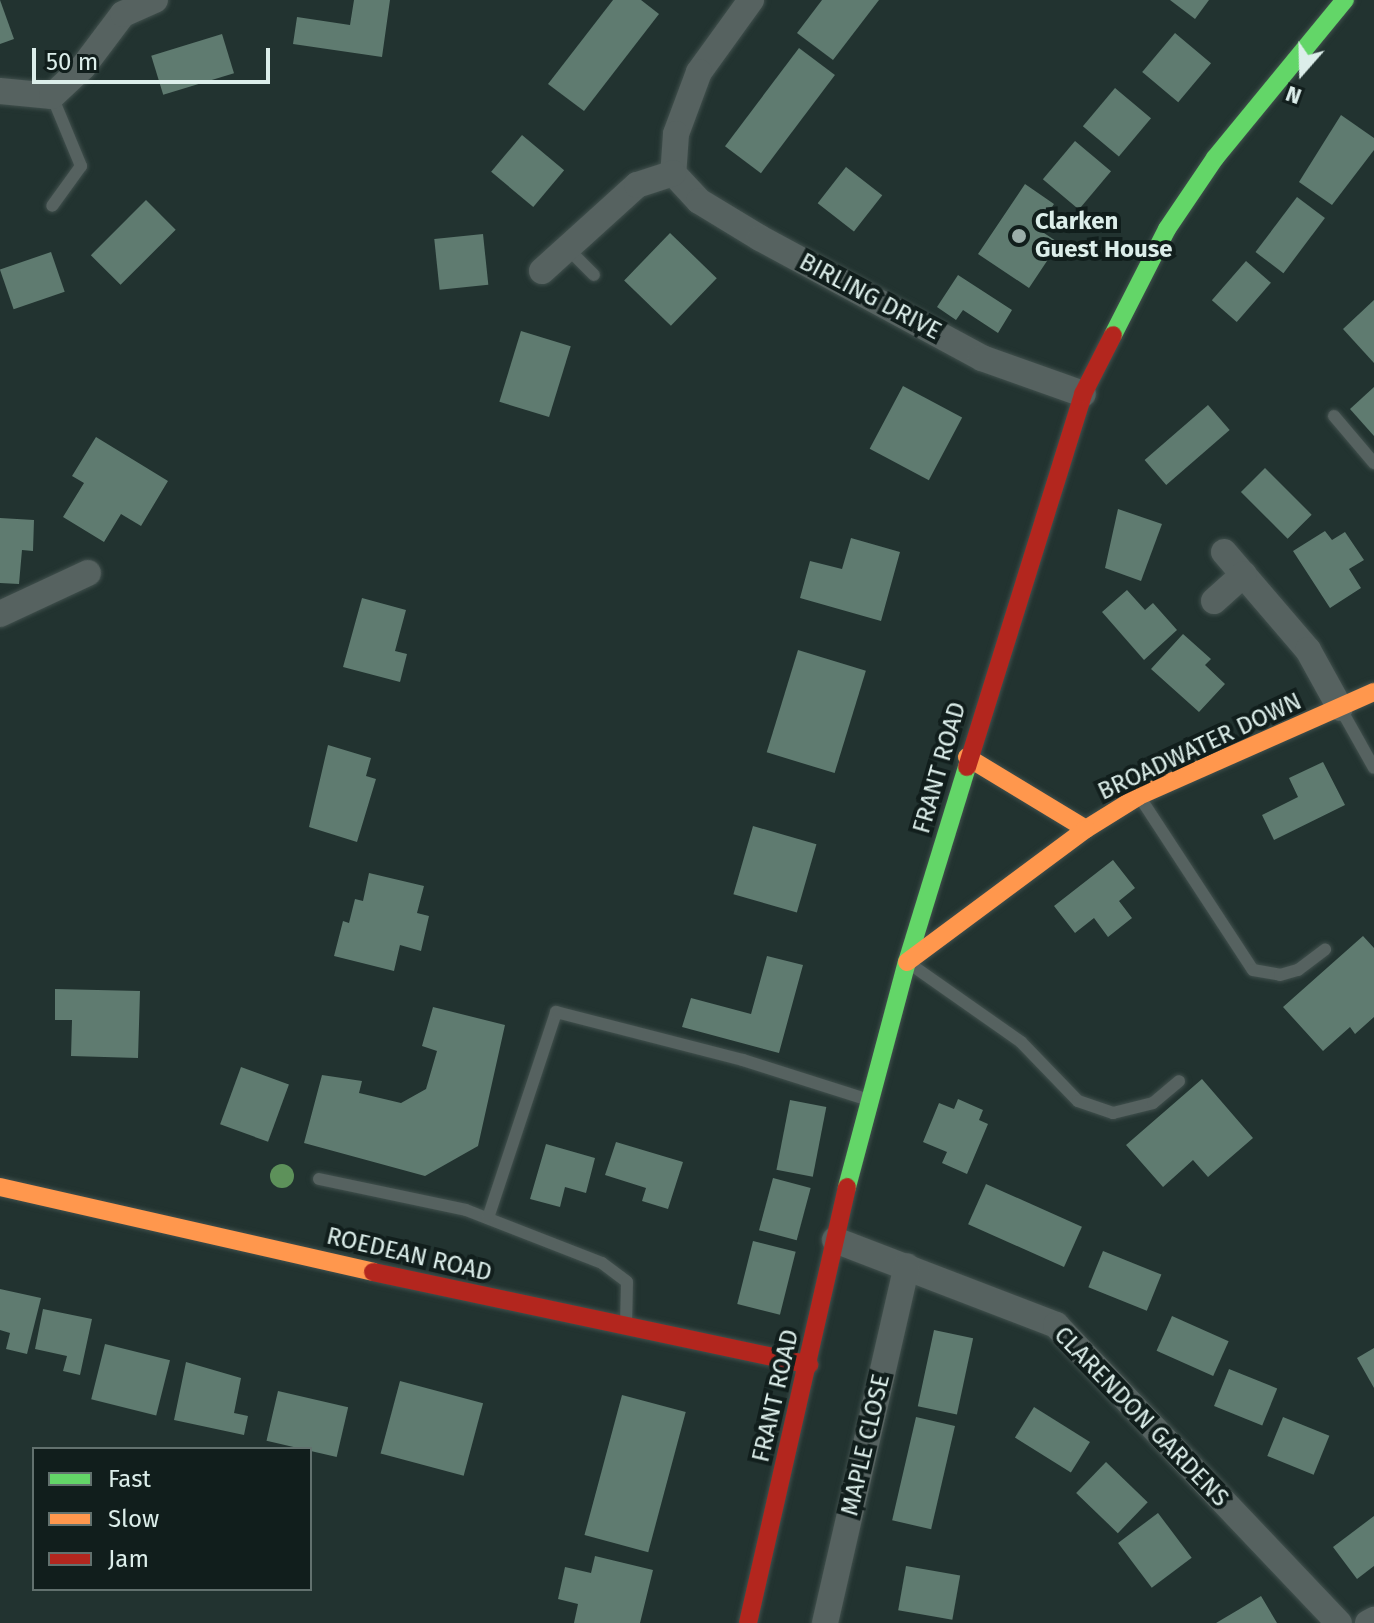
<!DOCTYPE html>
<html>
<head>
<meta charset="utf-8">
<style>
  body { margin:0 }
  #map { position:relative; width:1374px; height:1623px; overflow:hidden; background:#223330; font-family:"Fira Sans",sans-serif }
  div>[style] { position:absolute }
  .building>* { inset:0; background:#5f7b70; transform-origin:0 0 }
  .roads { filter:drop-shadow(0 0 2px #41504d) drop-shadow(0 0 2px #41504d) }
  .lane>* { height:12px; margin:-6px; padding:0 6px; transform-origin:6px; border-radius:6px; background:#566260 }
  .street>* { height:26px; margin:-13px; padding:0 13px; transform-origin:13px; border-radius:13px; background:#566260 }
  .fast>* { height:18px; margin:-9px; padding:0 9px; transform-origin:9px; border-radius:9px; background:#63d668 }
  .slow>* { height:18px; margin:-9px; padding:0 9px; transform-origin:9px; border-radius:9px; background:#ff974d }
  .jam>* { height:18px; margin:-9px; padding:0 9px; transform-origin:9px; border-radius:9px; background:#b3261e }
  .trees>* { width:24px; height:24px; margin:-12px; border-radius:50%; background:#5d915a }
  .dots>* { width:22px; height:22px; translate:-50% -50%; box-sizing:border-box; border:4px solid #111e1c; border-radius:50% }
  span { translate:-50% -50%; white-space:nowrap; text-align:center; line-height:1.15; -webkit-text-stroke:8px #111e1c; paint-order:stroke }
  .poi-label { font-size:24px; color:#dceeea; font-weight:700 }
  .left { translate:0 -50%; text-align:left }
  .street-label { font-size:24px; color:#dceeea }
  .legend { position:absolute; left:32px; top:1447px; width:280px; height:144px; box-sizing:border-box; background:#111e1c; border:2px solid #62716e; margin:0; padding:10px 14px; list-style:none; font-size:24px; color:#dceeea }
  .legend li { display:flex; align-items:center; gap:16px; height:40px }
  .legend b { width:40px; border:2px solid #62716e }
  .north { position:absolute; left:1262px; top:32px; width:80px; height:80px; -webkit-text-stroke:6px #111e1c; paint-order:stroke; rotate:200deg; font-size:22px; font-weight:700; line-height:32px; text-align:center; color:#dceeea }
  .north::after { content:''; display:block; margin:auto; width:28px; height:36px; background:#dceeea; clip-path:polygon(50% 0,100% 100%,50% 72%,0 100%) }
  .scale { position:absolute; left:32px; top:48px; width:238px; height:36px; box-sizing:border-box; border:4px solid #dceeea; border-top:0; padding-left:10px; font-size:24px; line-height:28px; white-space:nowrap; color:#dceeea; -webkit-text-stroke:6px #111e1c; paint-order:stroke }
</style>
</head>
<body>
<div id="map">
  <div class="building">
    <i style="clip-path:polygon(0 0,14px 39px,0 44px)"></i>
    <i style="clip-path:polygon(354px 0,390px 0,382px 57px,293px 44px,297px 17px,350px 25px)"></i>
    <i style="clip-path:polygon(613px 0,641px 0,659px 14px,584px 111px,548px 84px)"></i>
    <i style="clip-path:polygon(822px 0,879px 0,833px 60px,797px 33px)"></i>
    <i style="clip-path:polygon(1170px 0,1209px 0,1195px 19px)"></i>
    <i style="left:1175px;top:33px;width:47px;height:51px;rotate:40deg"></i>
    <i style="left:222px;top:34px;width:41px;height:74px;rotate:73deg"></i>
    <i style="left:799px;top:48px;width:45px;height:123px;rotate:37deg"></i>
    <i style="left:1115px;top:88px;width:47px;height:50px;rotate:40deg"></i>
    <i style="clip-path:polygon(1341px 115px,1374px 138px,1374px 150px,1332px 205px,1299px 182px)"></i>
    <i style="left:522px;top:135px;width:55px;height:48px;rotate:40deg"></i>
    <i style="left:1075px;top:141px;width:47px;height:50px;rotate:40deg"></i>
    <i style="left:846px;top:167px;width:46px;height:46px;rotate:38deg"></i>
    <i style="clip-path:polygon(1025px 184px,1054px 204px,1038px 229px,1059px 243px,1029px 288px,978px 254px)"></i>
    <i style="left:1297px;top:197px;width:35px;height:69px;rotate:37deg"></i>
    <i style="left:146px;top:200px;width:42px;height:78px;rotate:45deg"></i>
    <i style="left:670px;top:233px;width:65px;height:66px;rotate:44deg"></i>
    <i style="left:483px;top:234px;width:51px;height:49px;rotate:84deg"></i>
    <i style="left:51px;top:252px;width:42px;height:54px;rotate:71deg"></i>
    <i style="left:1246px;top:261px;width:33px;height:52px;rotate:41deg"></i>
    <i style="clip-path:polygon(958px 275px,1012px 310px,998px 333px,963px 310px,956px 320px,937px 307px)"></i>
    <i style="clip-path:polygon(1374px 300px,1374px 363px,1343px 329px)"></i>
    <i style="left:521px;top:331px;width:52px;height:74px;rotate:17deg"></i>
    <i style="left:903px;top:386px;width:67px;height:71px;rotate:28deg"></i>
    <i style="clip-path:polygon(1374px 387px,1374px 436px,1350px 409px)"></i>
    <i style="left:1208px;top:405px;width:33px;height:84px;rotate:49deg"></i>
    <i style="clip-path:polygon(96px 437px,168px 481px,141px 526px,121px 514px,104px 542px,63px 517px,84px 483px,72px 476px)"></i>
    <i style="left:1265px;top:468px;width:66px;height:34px;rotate:45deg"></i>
    <i style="clip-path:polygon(1118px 509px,1162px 524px,1141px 581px,1105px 568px)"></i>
    <i style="clip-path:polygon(0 518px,34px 520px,33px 551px,22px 550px,19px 584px,0 583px)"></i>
    <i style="clip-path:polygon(1325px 531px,1332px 540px,1345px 532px,1364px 560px,1349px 569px,1361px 588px,1330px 608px,1293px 551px)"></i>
    <i style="clip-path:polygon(851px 538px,900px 552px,881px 621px,800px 598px,810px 561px,842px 569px)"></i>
    <i style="clip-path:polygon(1127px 590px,1145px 610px,1153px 603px,1177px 630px,1144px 660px,1102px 612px)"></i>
    <i style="clip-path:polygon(362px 598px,406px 610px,395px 651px,407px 654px,400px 682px,343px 667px)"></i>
    <i style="clip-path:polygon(1183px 634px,1211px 659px,1205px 665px,1225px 684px,1199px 712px,1151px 669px)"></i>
    <i style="left:798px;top:650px;width:71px;height:107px;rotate:17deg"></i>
    <i style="clip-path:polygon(328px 745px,371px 758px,366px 776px,376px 779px,357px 842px,309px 827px)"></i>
    <i style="clip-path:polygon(1323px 762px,1345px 805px,1274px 840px,1262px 815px,1298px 797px,1289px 778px)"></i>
    <i style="left:753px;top:826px;width:66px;height:71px;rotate:16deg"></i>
    <i style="clip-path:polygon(1113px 860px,1135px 888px,1119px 901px,1132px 918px,1108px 937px,1094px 918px,1075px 933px,1054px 906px)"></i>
    <i style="clip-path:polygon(369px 873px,424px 886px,417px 913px,429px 916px,421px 951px,400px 945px,394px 971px,334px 956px,343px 921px,349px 923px,355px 899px,363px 901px)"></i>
    <i style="clip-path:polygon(1363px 936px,1374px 948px,1374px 1017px,1355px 1034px,1350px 1027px,1323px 1051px,1283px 1007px)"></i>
    <i style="clip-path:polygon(767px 956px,803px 965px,779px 1053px,682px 1027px,691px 998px,751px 1014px)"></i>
    <i style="clip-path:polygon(55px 989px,140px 991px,138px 1058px,71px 1056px,72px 1020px,55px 1020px)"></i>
    <i style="clip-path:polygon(433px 1007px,505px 1025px,478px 1146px,425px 1176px,304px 1143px,322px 1075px,362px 1081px,359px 1093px,401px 1103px,426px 1089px,437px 1051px,422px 1046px)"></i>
    <i style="left:241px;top:1067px;width:51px;height:61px;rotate:20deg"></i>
    <i style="clip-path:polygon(1202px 1079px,1253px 1138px,1208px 1177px,1193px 1160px,1163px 1187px,1126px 1145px)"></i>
    <i style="clip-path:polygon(958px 1099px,983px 1110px,979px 1120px,988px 1124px,967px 1174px,942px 1163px,947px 1152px,923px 1142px,939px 1103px,954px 1109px)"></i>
    <i style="left:790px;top:1100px;width:37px;height:71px;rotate:11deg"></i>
    <i style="clip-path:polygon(616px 1142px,683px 1162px,668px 1209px,642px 1201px,646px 1188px,605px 1175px)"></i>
    <i style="clip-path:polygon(546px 1144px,595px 1158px,586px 1193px,565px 1187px,560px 1207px,530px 1199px)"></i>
    <i style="left:773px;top:1178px;width:39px;height:54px;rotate:15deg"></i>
    <i style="left:986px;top:1184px;width:105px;height:44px;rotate:24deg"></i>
    <i style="left:753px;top:1241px;width:44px;height:65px;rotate:14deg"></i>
    <i style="left:1103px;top:1251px;width:63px;height:39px;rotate:22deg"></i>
    <i style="clip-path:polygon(0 1289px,41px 1298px,27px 1354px,6px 1349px,10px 1333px,0 1330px)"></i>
    <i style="clip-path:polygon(43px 1309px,92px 1319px,80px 1375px,63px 1371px,67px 1356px,35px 1349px)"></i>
    <i style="left:1172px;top:1316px;width:62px;height:38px;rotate:24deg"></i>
    <i style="left:934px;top:1330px;width:40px;height:78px;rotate:12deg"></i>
    <i style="left:105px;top:1344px;width:67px;height:57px;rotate:14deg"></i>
    <i style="clip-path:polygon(1374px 1348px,1374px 1388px,1357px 1358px)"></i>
    <i style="clip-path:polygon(186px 1362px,241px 1378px,234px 1413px,248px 1416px,244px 1435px,174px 1420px)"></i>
    <i style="left:1229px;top:1369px;width:52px;height:40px;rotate:22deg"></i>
    <i style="left:400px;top:1381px;width:86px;height:75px;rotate:15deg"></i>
    <i style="left:278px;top:1391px;width:72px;height:51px;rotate:13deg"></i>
    <i style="left:622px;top:1395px;width:66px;height:145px;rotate:15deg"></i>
    <i style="left:1034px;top:1407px;width:66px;height:36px;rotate:32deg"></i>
    <i style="left:916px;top:1417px;width:40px;height:106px;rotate:13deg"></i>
    <i style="left:1283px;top:1417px;width:50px;height:42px;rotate:22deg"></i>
    <i style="left:1106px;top:1462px;width:58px;height:43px;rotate:44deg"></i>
    <i style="left:1158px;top:1513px;width:56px;height:50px;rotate:53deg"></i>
    <i style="clip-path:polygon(1374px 1516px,1374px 1566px,1357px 1579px,1333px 1547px)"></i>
    <i style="clip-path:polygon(595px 1556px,653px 1570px,640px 1623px,574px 1623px,578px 1604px,558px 1599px,565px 1567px,591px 1573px)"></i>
    <i style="left:906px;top:1566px;width:55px;height:45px;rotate:10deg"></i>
    <i style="clip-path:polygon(1261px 1596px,1277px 1623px,1216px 1623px,1238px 1610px)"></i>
  </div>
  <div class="roads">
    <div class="lane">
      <i style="left:52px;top:96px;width:76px;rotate:67.5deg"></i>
      <i style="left:81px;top:166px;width:49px;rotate:125.9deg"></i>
      <i style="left:567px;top:248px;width:38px;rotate:45deg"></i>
      <i style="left:1334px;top:416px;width:62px;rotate:49.6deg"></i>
      <i style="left:1342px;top:711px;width:65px;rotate:60.7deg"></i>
      <i style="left:1141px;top:799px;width:204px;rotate:56.8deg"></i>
      <i style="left:1253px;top:970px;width:27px;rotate:10deg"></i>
      <i style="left:1280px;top:975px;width:19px;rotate:-16deg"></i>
      <i style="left:1298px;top:970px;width:34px;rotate:-37deg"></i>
      <i style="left:913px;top:966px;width:132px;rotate:35.1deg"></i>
      <i style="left:1021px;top:1042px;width:82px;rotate:46deg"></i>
      <i style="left:1078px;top:1101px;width:37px;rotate:19deg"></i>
      <i style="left:1113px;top:1113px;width:41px;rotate:-14deg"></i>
      <i style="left:1153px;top:1103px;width:34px;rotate:-40deg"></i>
      <i style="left:319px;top:1179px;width:150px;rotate:11.9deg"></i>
      <i style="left:466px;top:1210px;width:146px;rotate:21.3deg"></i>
      <i style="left:602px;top:1263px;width:31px;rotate:37deg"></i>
      <i style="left:627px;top:1282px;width:44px;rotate:91.3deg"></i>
      <i style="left:488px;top:1218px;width:217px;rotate:-71.7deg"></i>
      <i style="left:556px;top:1012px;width:193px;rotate:14.4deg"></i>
      <i style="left:743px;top:1060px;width:126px;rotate:17.6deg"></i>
    </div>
    <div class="street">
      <i style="left:751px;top:0;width:89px;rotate:125.8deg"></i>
      <i style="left:699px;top:72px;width:66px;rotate:110.4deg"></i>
      <i style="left:676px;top:134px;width:39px;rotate:94deg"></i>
      <i style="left:673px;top:173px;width:38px;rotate:47deg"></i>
      <i style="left:699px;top:201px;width:71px;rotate:31.2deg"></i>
      <i style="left:760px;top:238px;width:252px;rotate:28.4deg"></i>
      <i style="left:982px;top:358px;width:107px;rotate:19.6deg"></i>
      <i style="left:0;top:91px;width:52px;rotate:5.5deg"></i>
      <i style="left:52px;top:96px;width:42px;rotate:-43.1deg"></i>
      <i style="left:83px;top:67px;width:66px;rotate:-53deg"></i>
      <i style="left:123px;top:14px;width:35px;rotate:-24deg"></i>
      <i style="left:542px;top:271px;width:128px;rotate:-42.2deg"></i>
      <i style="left:637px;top:185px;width:38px;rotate:-18deg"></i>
      <i style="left:1224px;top:552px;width:129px;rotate:49.4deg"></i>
      <i style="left:1308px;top:650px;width:66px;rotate:61.1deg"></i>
      <i style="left:1214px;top:601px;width:40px;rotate:-42deg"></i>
      <i style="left:0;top:614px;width:97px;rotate:-25deg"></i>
      <i style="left:835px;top:1240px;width:237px;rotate:21deg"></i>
      <i style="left:1056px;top:1325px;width:411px;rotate:46.5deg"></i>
      <i style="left:825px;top:1623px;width:366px;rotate:-77.1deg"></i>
      <i style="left:1368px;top:1623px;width:7px;rotate:-27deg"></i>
    </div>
    <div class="fast">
      <i style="left:1113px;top:335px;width:119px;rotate:-63deg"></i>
      <i style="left:1167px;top:229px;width:86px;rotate:-55.9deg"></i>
      <i style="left:1215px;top:158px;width:205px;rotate:-50.6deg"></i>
      <i style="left:847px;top:1187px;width:233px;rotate:-75.1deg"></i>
      <i style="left:907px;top:962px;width:204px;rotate:-72.9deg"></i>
    </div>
    <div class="slow">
      <i style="left:967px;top:757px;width:139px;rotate:31.2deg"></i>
      <i style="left:1086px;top:829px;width:62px;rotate:-31.9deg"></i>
      <i style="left:1139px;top:796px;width:257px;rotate:-23.9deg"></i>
      <i style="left:907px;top:962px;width:223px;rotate:-36.6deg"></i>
      <i style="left:0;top:1187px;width:383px;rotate:12.8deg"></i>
    </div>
    <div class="jam">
      <i style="left:967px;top:767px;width:391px;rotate:-72.7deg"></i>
      <i style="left:1083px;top:394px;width:66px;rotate:-63deg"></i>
      <i style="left:373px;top:1272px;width:446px;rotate:12deg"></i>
      <i style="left:748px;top:1623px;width:447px;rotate:-77.2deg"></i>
    </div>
  </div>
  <div class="trees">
    <i style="left:282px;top:1176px"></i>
  </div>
  <div class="dots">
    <i style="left:1019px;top:236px;background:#9bada9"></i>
  </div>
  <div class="poi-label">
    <span class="left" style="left:1035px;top:236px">Clarken<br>Guest House</span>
  </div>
  <div class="street-label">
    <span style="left:870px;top:297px;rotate:28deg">BIRLING DRIVE</span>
    <span style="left:1200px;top:747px;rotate:-25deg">BROADWATER DOWN</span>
    <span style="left:940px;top:768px;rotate:-74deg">FRANT ROAD</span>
    <span style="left:409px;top:1255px;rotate:13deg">ROEDEAN ROAD</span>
    <span style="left:776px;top:1396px;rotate:-77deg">FRANT ROAD</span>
    <span style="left:1141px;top:1417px;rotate:46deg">CLARENDON GARDENS</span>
    <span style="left:866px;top:1445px;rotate:-77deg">MAPLE CLOSE</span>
  </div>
  <ul class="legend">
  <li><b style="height:10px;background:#63d668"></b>Fast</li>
  <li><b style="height:10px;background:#ff974d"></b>Slow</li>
  <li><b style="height:10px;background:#b3261e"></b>Jam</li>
  </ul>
  <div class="north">N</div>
  <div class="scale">50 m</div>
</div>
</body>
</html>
